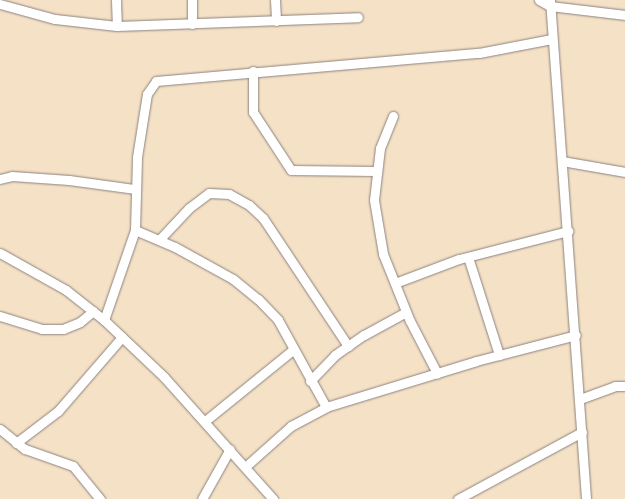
<!DOCTYPE html>
<html>
<head>
<meta charset="utf-8">
<style>
  body { margin:0 }
  #map { position:relative; width:625px; height:499px; overflow:hidden; background:#f5e1c5; font-family:"Old Standard TT",serif }
  div>[style] { position:absolute }
  .roads { filter:drop-shadow(0 0 1px #8c8280) drop-shadow(0 0 1px #8c8280) }
  .minor>* { height:9px; margin:-4.5px; padding:0 4.5px; transform-origin:4.5px; border-radius:4.5px; background:#fff }
  span { translate:-50% -50%; white-space:nowrap; text-align:center; line-height:1.15; -webkit-text-stroke:5px #fcf5e5; paint-order:stroke }
</style>
</head>
<body>
<div id="map">
  <div class="roads">
    <div class="minor">
      <i style="left:116px;top:0;width:26px;rotate:88deg"></i>
      <i style="left:192px;top:0;width:24px;rotate:90deg"></i>
      <i style="left:275px;top:0;width:21px;rotate:87deg"></i>
      <i style="left:539px;top:0;width:13px;rotate:29deg"></i>
      <i style="left:550px;top:6px;width:76px;rotate:6.8deg"></i>
      <i style="left:550px;top:0;width:500px;rotate:85.87deg"></i>
      <i style="left:0;top:4px;width:57px;rotate:15.3deg"></i>
      <i style="left:55px;top:19px;width:62px;rotate:6.4deg"></i>
      <i style="left:117px;top:26px;width:241px;rotate:-2.1deg"></i>
      <i style="left:253px;top:71px;width:41px;rotate:90deg"></i>
      <i style="left:253px;top:112px;width:69px;rotate:56.8deg"></i>
      <i style="left:291px;top:170px;width:85px;rotate:0.7deg"></i>
      <i style="left:393px;top:116px;width:35px;rotate:112deg"></i>
      <i style="left:380px;top:148px;width:52px;rotate:96.6deg"></i>
      <i style="left:374px;top:200px;width:55px;rotate:80.5deg"></i>
      <i style="left:383px;top:254px;width:72px;rotate:68.1deg"></i>
      <i style="left:410px;top:321px;width:59px;rotate:62.6deg"></i>
      <i style="left:562px;top:161px;width:64px;rotate:9.9deg"></i>
      <i style="left:0;top:179px;width:12px;rotate:-14deg"></i>
      <i style="left:12px;top:176px;width:57px;rotate:4deg"></i>
      <i style="left:69px;top:180px;width:67px;rotate:7.8deg"></i>
      <i style="left:135px;top:230px;width:43px;rotate:23deg"></i>
      <i style="left:175px;top:247px;width:66px;rotate:28.9deg"></i>
      <i style="left:233px;top:279px;width:32px;rotate:39deg"></i>
      <i style="left:258px;top:299px;width:29px;rotate:46deg"></i>
      <i style="left:278px;top:320px;width:99px;rotate:61.1deg"></i>
      <i style="left:159px;top:240px;width:44px;rotate:-46.8deg"></i>
      <i style="left:189px;top:208px;width:25px;rotate:-37deg"></i>
      <i style="left:209px;top:193px;width:20px;rotate:3deg"></i>
      <i style="left:229px;top:194px;width:23px;rotate:29deg"></i>
      <i style="left:249px;top:205px;width:19px;rotate:43deg"></i>
      <i style="left:263px;top:218px;width:154px;rotate:56.4deg"></i>
      <i style="left:0;top:253px;width:76px;rotate:29.3deg"></i>
      <i style="left:66px;top:290px;width:48px;rotate:38.3deg"></i>
      <i style="left:104px;top:320px;width:83px;rotate:43.5deg"></i>
      <i style="left:164px;top:377px;width:164px;rotate:48.2deg"></i>
      <i style="left:468px;top:257px;width:103px;rotate:72.4deg"></i>
      <i style="left:395px;top:283px;width:68px;rotate:-20.6deg"></i>
      <i style="left:459px;top:259px;width:113px;rotate:-14.4deg"></i>
      <i style="left:0;top:316px;width:44px;rotate:17.2deg"></i>
      <i style="left:42px;top:329px;width:21px"></i>
      <i style="left:63px;top:329px;width:18px;rotate:-22deg"></i>
      <i style="left:80px;top:322px;width:17px;rotate:-40deg"></i>
      <i style="left:104px;top:320px;width:95px;rotate:-71deg"></i>
      <i style="left:135px;top:230px;width:73px;rotate:-88.4deg"></i>
      <i style="left:137px;top:157px;width:64px;rotate:-81deg"></i>
      <i style="left:147px;top:94px;width:16px;rotate:-55deg"></i>
      <i style="left:156px;top:81px;width:324px;rotate:-5deg"></i>
      <i style="left:479px;top:53px;width:74px;rotate:-10.9deg"></i>
      <i style="left:310px;top:381px;width:36px;rotate:-46deg"></i>
      <i style="left:335px;top:355px;width:35px;rotate:-35deg"></i>
      <i style="left:364px;top:335px;width:48px;rotate:-28.7deg"></i>
      <i style="left:580px;top:399px;width:37px;rotate:-20deg"></i>
      <i style="left:615px;top:386px;width:10px"></i>
      <i style="left:205px;top:421px;width:114px;rotate:-39deg"></i>
      <i style="left:0;top:429px;width:32px;rotate:39deg"></i>
      <i style="left:25px;top:449px;width:51px;rotate:19.5deg"></i>
      <i style="left:73px;top:466px;width:43px;rotate:50.7deg"></i>
      <i style="left:16px;top:443px;width:53px;rotate:-37.3deg"></i>
      <i style="left:58px;top:411px;width:98px;rotate:-49.1deg"></i>
      <i style="left:245px;top:467px;width:62px;rotate:-41.7deg"></i>
      <i style="left:291px;top:426px;width:40px;rotate:-28deg"></i>
      <i style="left:326px;top:407px;width:157px;rotate:-17deg"></i>
      <i style="left:476px;top:361px;width:103px;rotate:-14.6deg"></i>
      <i style="left:202px;top:499px;width:57px;rotate:-60.8deg"></i>
      <i style="left:458px;top:499px;width:141px;rotate:-28.4deg"></i>
    </div>
  </div>
</div>
</body>
</html>
